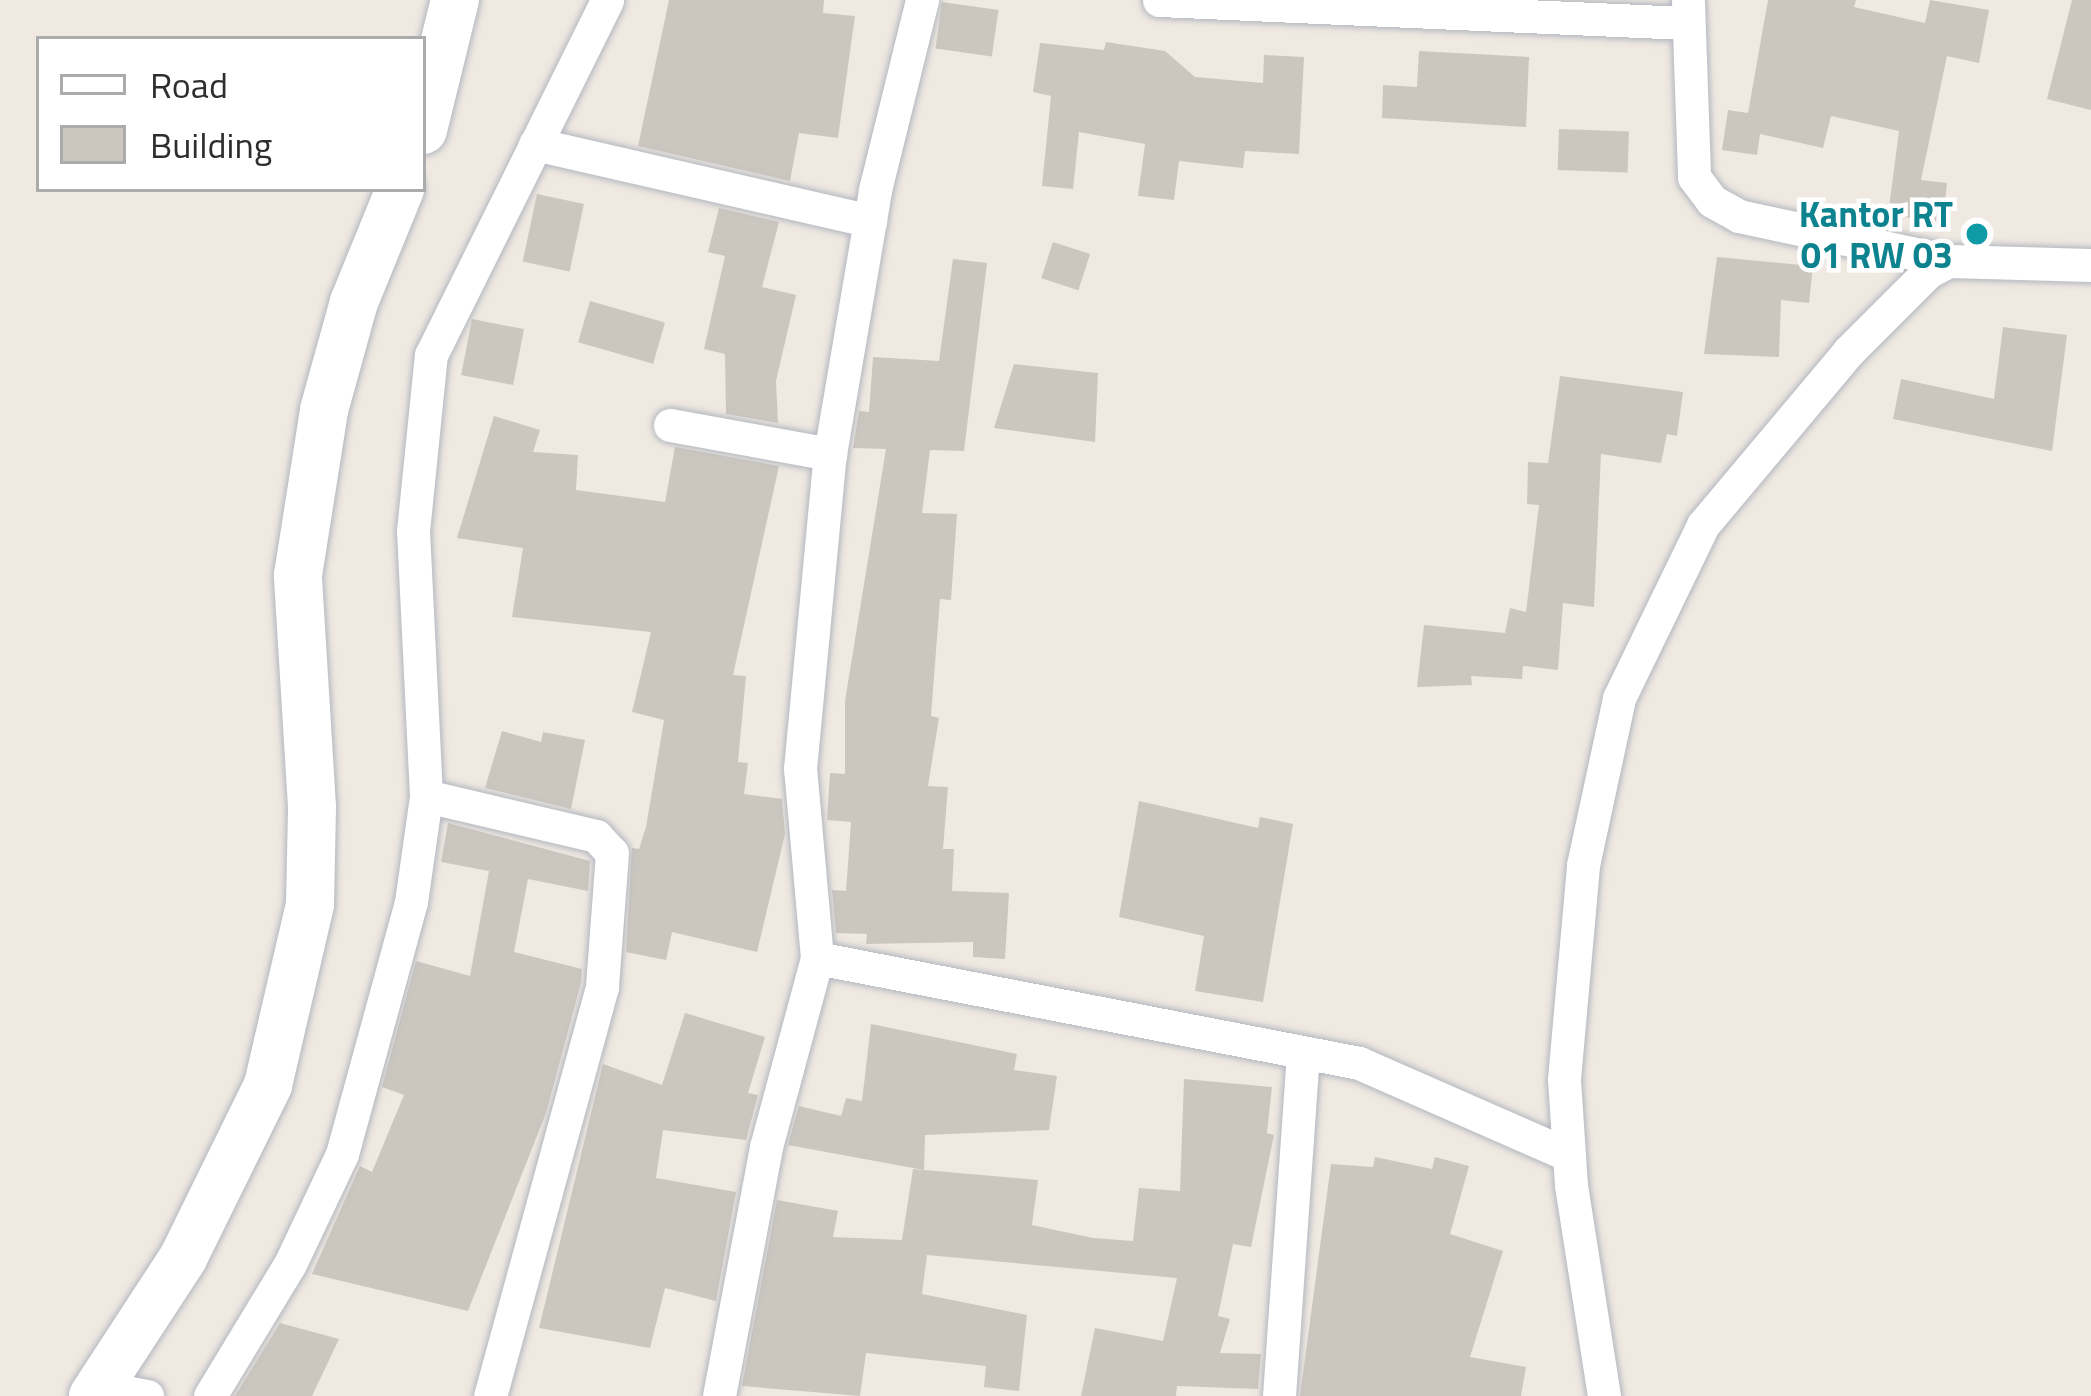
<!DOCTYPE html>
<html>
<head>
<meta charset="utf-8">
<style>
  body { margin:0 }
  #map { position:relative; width:2091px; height:1396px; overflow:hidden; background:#efe9e1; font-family:"Titillium Web",sans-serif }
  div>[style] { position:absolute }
  .building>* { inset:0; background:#cbc7bf; transform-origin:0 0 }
  .roads { filter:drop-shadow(0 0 3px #b4b7c1) drop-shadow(0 0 3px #b4b7c1) }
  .minor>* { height:33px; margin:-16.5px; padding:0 16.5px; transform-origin:16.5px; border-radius:16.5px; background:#fff }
  .secondary>* { height:48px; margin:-24px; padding:0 24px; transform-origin:24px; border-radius:24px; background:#fff }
  .dots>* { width:33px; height:33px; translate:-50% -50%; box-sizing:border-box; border:6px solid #fff; border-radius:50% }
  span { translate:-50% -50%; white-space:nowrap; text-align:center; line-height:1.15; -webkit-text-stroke:9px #fff; paint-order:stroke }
  .culture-label { font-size:36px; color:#0d838f; font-weight:700 }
  .right { translate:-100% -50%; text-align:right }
  .legend { position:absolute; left:36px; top:36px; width:390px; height:156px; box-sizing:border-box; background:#fff; border:3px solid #ababab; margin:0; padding:15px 21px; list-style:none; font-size:36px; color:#2e2e2e }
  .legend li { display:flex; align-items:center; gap:24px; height:60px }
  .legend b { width:60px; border:3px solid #ababab }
</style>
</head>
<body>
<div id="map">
  <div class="building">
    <i style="clip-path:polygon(669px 0,824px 0,823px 13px,855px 16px,838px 138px,799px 133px,790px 181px,638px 146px)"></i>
    <i style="clip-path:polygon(1768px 0,1856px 0,1854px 7px,1925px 23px,1930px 0,1989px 10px,1979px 63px,1947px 56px,1921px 180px,1947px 183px,1943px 222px,1888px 215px,1899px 131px,1831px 116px,1823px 148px,1760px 134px,1757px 155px,1722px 150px,1728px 110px,1748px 113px)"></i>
    <i style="clip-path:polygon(2072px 0,2091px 0,2091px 110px,2047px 99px)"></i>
    <i style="left:942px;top:2px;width:57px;height:47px;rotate:8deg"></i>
    <i style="clip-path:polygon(1106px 42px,1165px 51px,1195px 77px,1263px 83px,1264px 55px,1304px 57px,1299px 154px,1245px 151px,1243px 168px,1179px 161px,1174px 200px,1138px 196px,1145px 144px,1079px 132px,1073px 189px,1042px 186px,1051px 96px,1033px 92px,1040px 43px,1104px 50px)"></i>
    <i style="clip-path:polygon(1419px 51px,1529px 57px,1526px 127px,1382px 118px,1383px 85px,1417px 87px)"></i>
    <i style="left:1559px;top:129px;width:70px;height:41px;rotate:2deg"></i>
    <i style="left:537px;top:194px;width:48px;height:69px;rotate:12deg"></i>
    <i style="clip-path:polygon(719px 208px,779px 222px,762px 287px,796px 295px,776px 381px,778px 423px,726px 414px,725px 354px,704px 349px,725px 256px,708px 252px)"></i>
    <i style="left:1053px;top:242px;width:39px;height:38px;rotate:18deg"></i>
    <i style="clip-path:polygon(1717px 257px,1813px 266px,1809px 303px,1781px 300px,1779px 357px,1704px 354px)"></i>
    <i style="clip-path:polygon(953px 259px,987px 263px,964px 451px,930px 450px,922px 513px,957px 514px,951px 600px,940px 599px,931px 716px,939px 718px,928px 786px,948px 787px,943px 849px,954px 849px,952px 891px,1009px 893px,1005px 959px,973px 957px,973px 942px,866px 944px,867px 934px,836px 933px,832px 890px,846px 891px,851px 822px,827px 820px,830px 773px,845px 774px,845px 701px,886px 449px,853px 448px,859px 411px,869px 412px,873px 357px,939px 361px)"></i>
    <i style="left:590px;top:301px;width:78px;height:43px;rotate:16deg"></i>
    <i style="left:472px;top:319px;width:53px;height:57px;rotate:11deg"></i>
    <i style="clip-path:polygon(2003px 327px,2067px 335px,2052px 451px,1893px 419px,1901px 379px,1994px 399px)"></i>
    <i style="clip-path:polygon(1014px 364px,1098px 373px,1095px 442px,994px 428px)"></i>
    <i style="clip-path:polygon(1560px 376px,1683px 392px,1677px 436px,1667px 434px,1661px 463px,1601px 454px,1594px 607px,1563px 603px,1558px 670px,1523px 666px,1522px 679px,1471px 676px,1472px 685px,1417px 687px,1424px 625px,1505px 633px,1510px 608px,1526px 612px,1539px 505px,1527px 504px,1528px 462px,1548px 463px)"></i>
    <i style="clip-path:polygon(494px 416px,540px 430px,533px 452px,578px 455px,576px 490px,665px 502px,675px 447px,779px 466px,733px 675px,746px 676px,738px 762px,748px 763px,744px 794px,782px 799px,785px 834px,757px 952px,672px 932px,666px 960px,626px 952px,632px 848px,639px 849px,646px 827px,664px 720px,632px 712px,651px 632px,512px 617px,523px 548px,457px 538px)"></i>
    <i style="clip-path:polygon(502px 731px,541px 742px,543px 732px,585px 740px,571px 809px,485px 788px)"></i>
    <i style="clip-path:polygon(1139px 801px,1258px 828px,1260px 817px,1293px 824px,1263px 1002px,1195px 991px,1204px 936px,1119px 917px)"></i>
    <i style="clip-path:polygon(448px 823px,590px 861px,588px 891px,528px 879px,514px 952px,582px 969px,581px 983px,546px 1113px,468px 1311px,312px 1274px,360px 1166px,372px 1172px,404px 1095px,382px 1087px,416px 961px,470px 976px,489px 871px,441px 862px)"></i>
    <i style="clip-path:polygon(685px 1013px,765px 1037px,748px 1093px,758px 1095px,746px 1140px,663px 1130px,656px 1178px,736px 1192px,716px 1301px,665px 1288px,650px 1348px,539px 1328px,603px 1064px,662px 1085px)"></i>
    <i style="clip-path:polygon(871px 1024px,1017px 1054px,1014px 1070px,1057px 1076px,1049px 1130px,925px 1135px,924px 1170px,1038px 1180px,1032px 1225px,1093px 1238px,1133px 1241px,1139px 1188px,1180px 1191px,1184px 1079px,1272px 1087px,1267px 1133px,1274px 1135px,1251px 1247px,1233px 1244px,1218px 1316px,1230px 1319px,1220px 1353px,1261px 1354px,1258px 1389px,1177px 1386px,1176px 1396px,1081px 1396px,1095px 1328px,1163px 1341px,1177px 1278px,927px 1255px,922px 1294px,1027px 1315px,1019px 1391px,984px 1387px,986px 1366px,866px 1353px,860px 1396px,742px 1386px,777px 1200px,838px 1211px,833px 1237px,902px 1240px,913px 1169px,924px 1170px,788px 1145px,799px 1106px,841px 1116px,846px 1098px,862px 1101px)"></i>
    <i style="clip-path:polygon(1375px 1157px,1432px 1169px,1435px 1157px,1469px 1166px,1450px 1234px,1503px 1251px,1470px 1357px,1526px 1367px,1521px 1396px,1300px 1396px,1331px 1164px,1373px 1167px)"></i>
    <i style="clip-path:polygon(280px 1323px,339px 1339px,312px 1396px,235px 1396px)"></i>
  </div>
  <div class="roads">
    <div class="minor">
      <i style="left:1159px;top:0;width:528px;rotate:2.5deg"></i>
      <i style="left:1688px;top:2px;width:175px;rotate:88deg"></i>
      <i style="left:1694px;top:177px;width:30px;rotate:53deg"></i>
      <i style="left:1712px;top:201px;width:31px;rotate:29deg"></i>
      <i style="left:1739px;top:216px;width:215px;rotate:12.1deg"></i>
      <i style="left:535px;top:144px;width:344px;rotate:12.9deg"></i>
      <i style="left:670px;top:425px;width:163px;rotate:10.3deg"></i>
      <i style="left:426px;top:796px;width:175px;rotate:13.2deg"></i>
      <i style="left:596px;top:836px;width:23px;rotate:47deg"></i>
      <i style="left:612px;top:853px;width:134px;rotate:94.3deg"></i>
      <i style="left:602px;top:987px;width:424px;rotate:105.3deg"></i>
      <i style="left:817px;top:958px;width:552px;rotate:10.96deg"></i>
      <i style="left:1359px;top:1063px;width:229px;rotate:23.7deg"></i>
      <i style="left:100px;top:1387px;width:48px;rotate:10.8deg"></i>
      <i style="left:210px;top:1396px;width:154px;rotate:-58.8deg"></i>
      <i style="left:290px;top:1264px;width:122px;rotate:-64.7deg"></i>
      <i style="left:342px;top:1154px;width:261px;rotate:-74.7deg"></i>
      <i style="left:411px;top:902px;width:107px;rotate:-81.9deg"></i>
      <i style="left:426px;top:796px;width:265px;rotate:-92.8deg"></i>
      <i style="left:413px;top:531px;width:177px;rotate:-84.2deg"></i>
      <i style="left:431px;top:355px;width:396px;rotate:-63.6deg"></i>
      <i style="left:719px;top:1396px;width:253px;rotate:-79.3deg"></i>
      <i style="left:766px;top:1147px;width:196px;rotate:-74.9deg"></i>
      <i style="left:817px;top:958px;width:190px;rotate:-95.1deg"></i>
      <i style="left:800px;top:769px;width:316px;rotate:-84.6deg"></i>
      <i style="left:830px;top:454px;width:268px;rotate:-80.3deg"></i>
      <i style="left:875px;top:190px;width:196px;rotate:-76.1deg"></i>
      <i style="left:1279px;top:1396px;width:343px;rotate:-86deg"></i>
      <i style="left:1604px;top:1396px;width:214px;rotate:-98.9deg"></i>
      <i style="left:1571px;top:1185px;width:106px;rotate:-93.8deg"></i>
      <i style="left:1564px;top:1079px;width:215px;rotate:-84.9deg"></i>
      <i style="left:1583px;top:865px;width:171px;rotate:-77.8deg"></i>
      <i style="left:1619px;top:698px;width:192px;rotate:-64.1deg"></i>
      <i style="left:1703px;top:525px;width:226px;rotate:-50deg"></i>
      <i style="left:1848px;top:352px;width:113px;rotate:-45deg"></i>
      <i style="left:1928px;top:272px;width:24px;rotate:-28deg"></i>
      <i style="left:1949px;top:261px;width:142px;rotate:1.6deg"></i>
    </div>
    <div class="secondary">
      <i style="left:423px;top:130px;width:134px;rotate:-76.2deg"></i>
      <i style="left:93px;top:1396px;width:165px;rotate:-56.9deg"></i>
      <i style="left:183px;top:1258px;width:193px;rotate:-63.8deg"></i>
      <i style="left:268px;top:1085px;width:186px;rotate:-76.9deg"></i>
      <i style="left:310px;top:904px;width:97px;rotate:-88.8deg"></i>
      <i style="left:312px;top:807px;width:232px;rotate:-93.5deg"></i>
      <i style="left:298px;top:575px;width:167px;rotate:-81deg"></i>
      <i style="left:324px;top:410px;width:112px;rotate:-74.5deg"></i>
      <i style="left:354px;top:302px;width:122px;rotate:-67.8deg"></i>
    </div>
  </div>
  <div class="dots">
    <i style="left:1977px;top:234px;background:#0f9aa8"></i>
  </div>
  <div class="culture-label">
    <span class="right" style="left:1953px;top:234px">Kantor RT<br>01 RW 03</span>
  </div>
  <ul class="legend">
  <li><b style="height:15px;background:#fff"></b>Road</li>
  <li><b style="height:33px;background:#cbc7bf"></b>Building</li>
  </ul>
</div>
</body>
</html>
